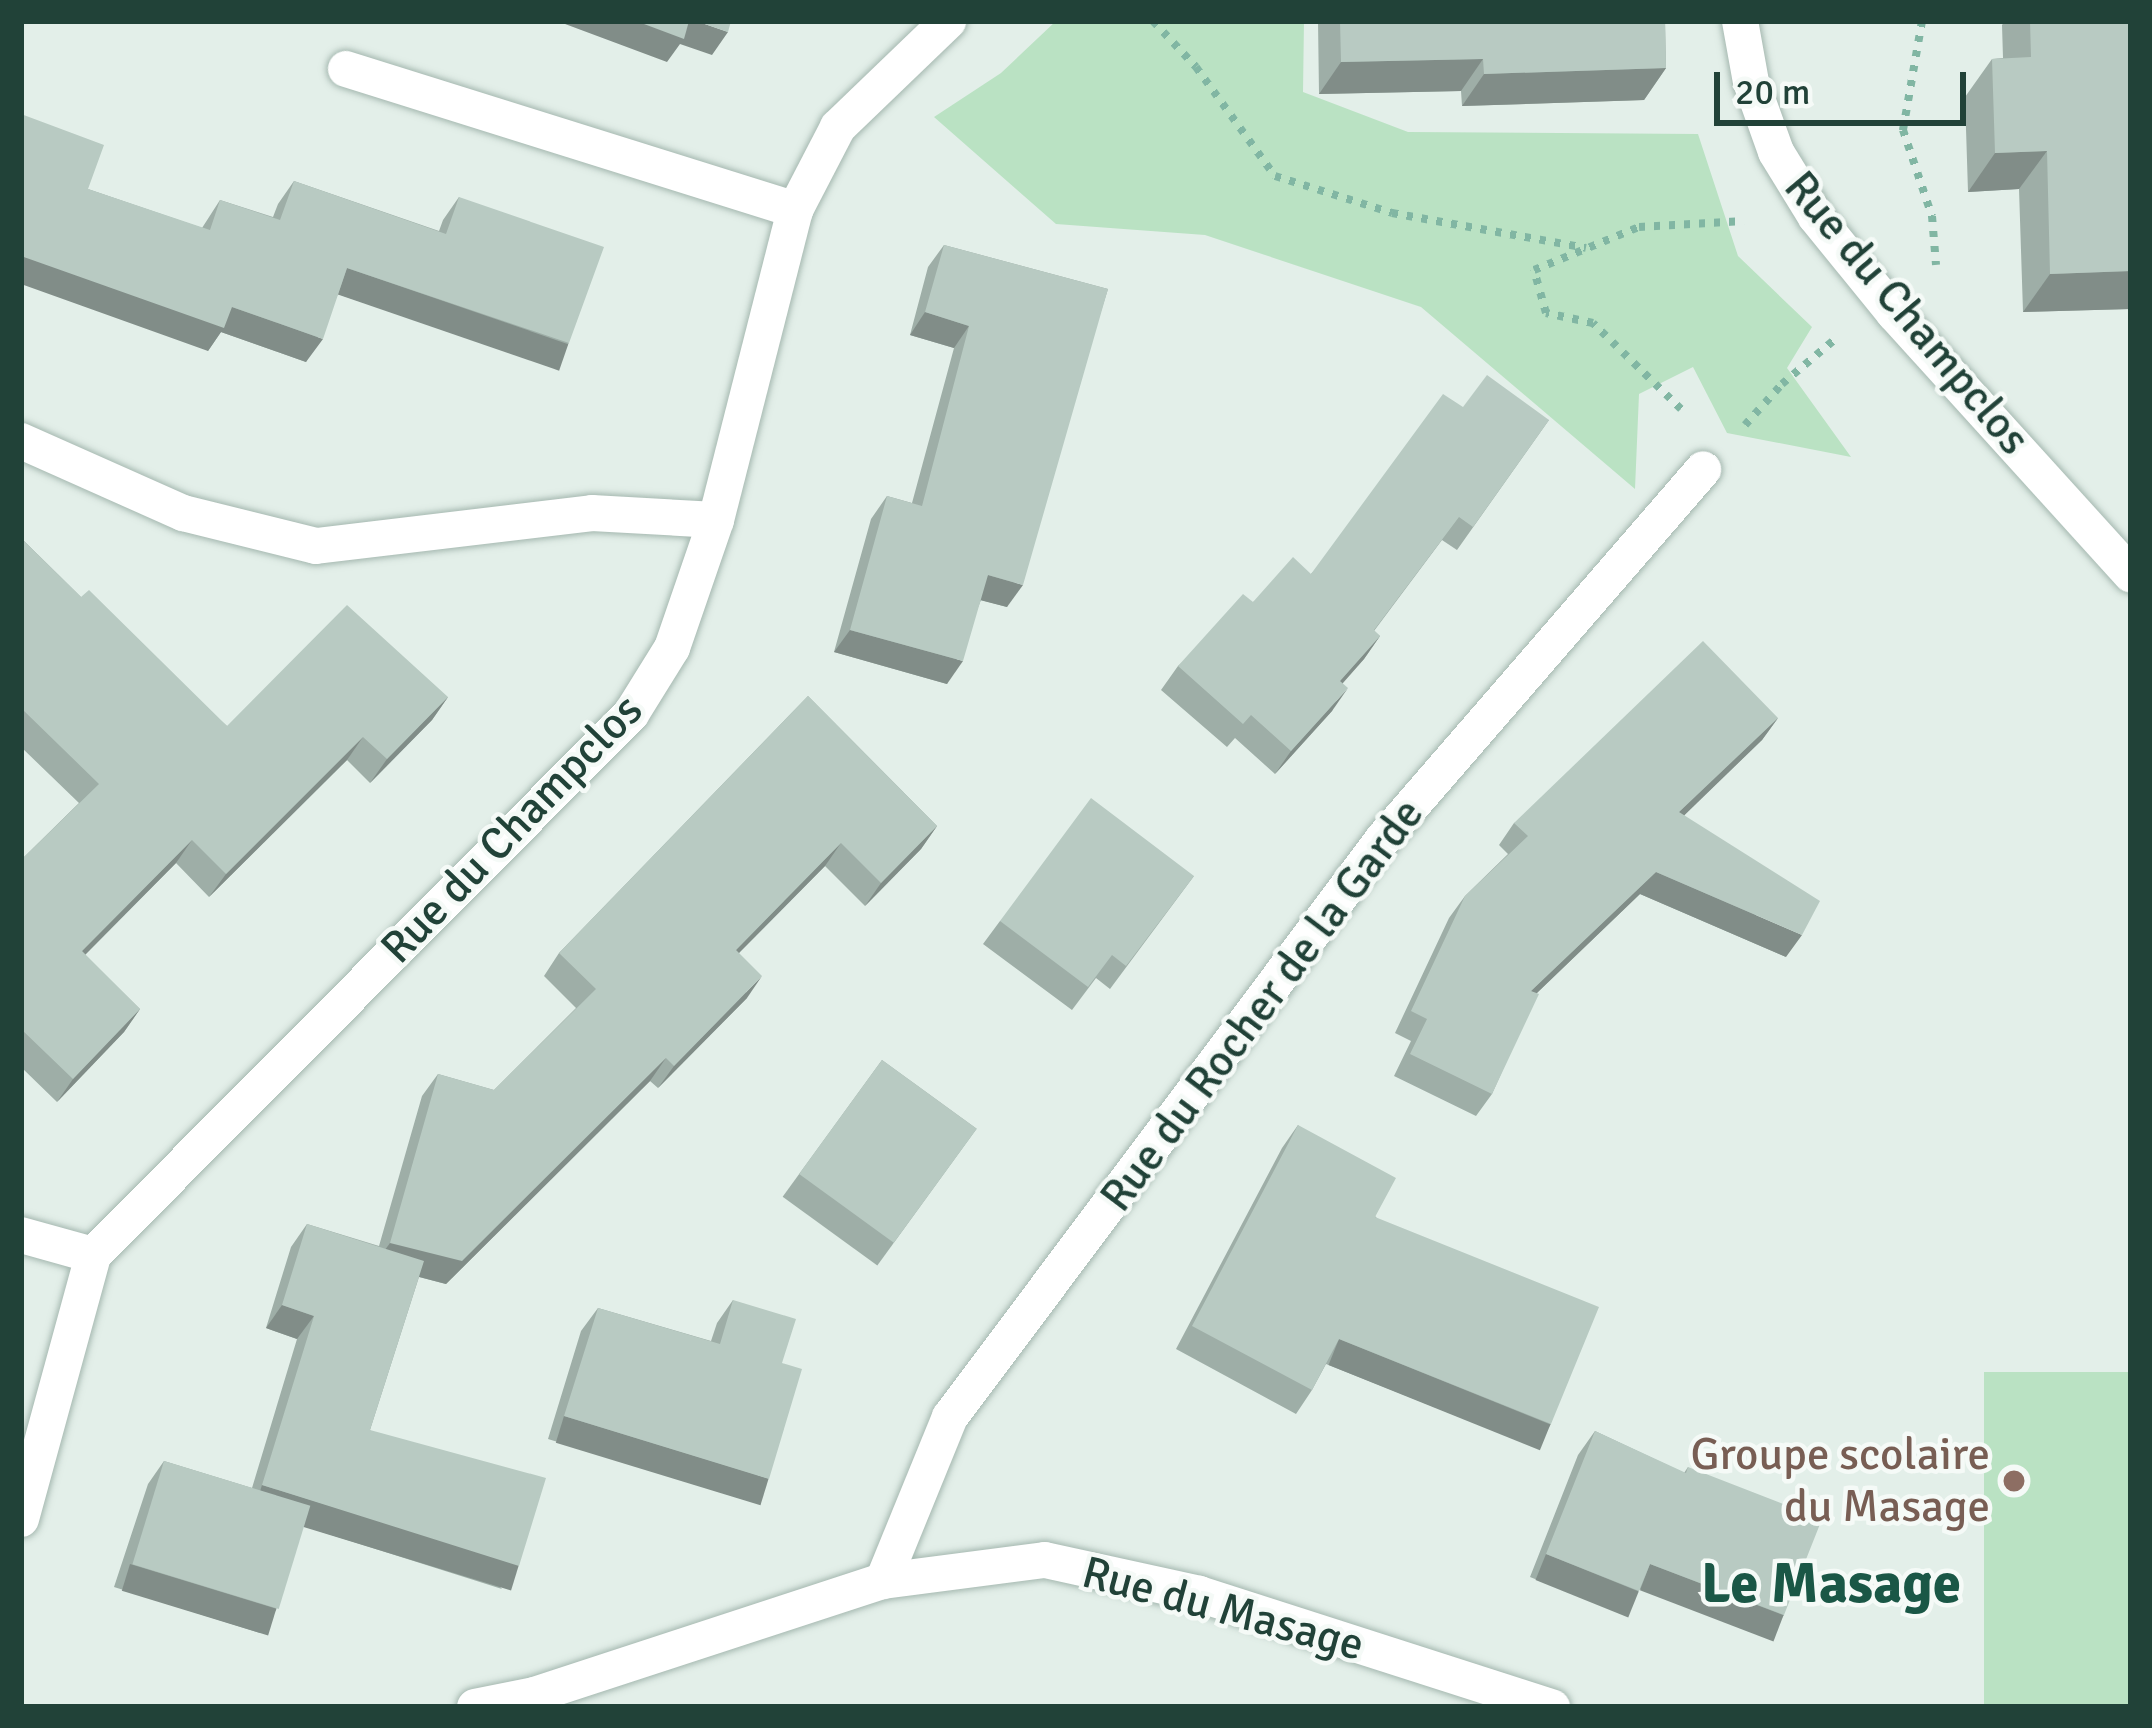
<!DOCTYPE html>
<html>
<head>
<meta charset="utf-8">
<style>
  body { margin:0 }
  #map { position:relative; width:2152px; height:1728px; overflow:hidden; background:#e3efe9; font-family:Signika,sans-serif }
  div>[style] { position:absolute }
  .green>* { inset:0; background:#bae2c3; transform-origin:0 0 }
  .path>* { height:8px; margin-top:-4px; transform-origin:0; background:repeating-linear-gradient(90deg,#81b6a3 0 6px,transparent 0 15px) }
  .roads { filter:drop-shadow(0 0 3px #a5b8b0) drop-shadow(0 0 3px #a5b8b0) }
  .minor>* { height:36px; margin:-18px; padding:0 18px; transform-origin:18px; border-radius:18px; background:#fff }
  .wall>* { inset:0; background:#9eaea7; transform-origin:0 0 }
  .shaded-wall>* { inset:0; background:#818d88; transform-origin:0 0 }
  .building>* { inset:0; background:#b8cac2; transform-origin:0 0 }
  .dots>* { width:33px; height:33px; translate:-50% -50%; box-sizing:border-box; border:6px solid #f5faf7; border-radius:50% }
  span { translate:-50% -50%; white-space:nowrap; text-align:center; line-height:1.15; -webkit-text-stroke:9px #f5faf7; paint-order:stroke }
  .street-label { font-size:45px; color:#214238 }
  .education-label { font-size:45px; color:#785e54 }
  .right { translate:-100% -50%; text-align:right }
  .district-label { font-size:57px; color:#1a5746; font-weight:700 }
  .frame { position:absolute; inset:0; border:24px solid #214238; pointer-events:none }
  .scale { position:absolute; left:1714px; top:72px; width:252px; height:54px; box-sizing:border-box; border:6px solid #214238; border-top:0; padding-left:15px; font-size:36px; line-height:42px; white-space:nowrap; color:#214238; -webkit-text-stroke:9px #f5faf7; paint-order:stroke }
</style>
</head>
<body>
<div id="map">
  <div class="green">
    <i style="clip-path:polygon(1056px 21px,1304px 21px,1303px 92px,1408px 132px,1698px 134px,1738px 256px,1812px 327px,1787px 368px,1851px 457px,1727px 433px,1693px 367px,1639px 394px,1635px 489px,1421px 307px,1205px 235px,1056px 224px,934px 117px,1001px 73px)"></i>
    <i style="left:1984px;top:1372px;width:147px;height:335px"></i>
  </div>
  <div class="path">
    <i style="left:1153px;top:21px;width:63px;rotate:46.9deg"></i>
    <i style="left:1196px;top:67px;width:135px;rotate:54.1deg"></i>
    <i style="left:1275px;top:176px;width:123px;rotate:17.5deg"></i>
    <i style="left:1392px;top:213px;width:197px;rotate:10.2deg"></i>
    <i style="left:1922px;top:21px;width:111px;rotate:99.9deg"></i>
    <i style="left:1903px;top:130px;width:91px;rotate:71.4deg"></i>
    <i style="left:1932px;top:216px;width:49px;rotate:85.3deg"></i>
    <i style="left:1681px;top:409px;width:123px;rotate:-135.7deg"></i>
    <i style="left:1593px;top:323px;width:48px;rotate:-168deg"></i>
    <i style="left:1546px;top:313px;width:45px;rotate:-105.6deg"></i>
    <i style="left:1534px;top:270px;width:113px;rotate:-22.3deg"></i>
    <i style="left:1639px;top:227px;width:105px;rotate:-3.3deg"></i>
    <i style="left:1745px;top:425px;width:55px;rotate:-47.9deg"></i>
    <i style="left:1782px;top:384px;width:68px;rotate:-40.2deg"></i>
  </div>
  <div class="roads">
    <div class="minor">
      <i style="left:1740px;top:21px;width:62px;rotate:79.8deg"></i>
      <i style="left:1751px;top:82px;width:74px;rotate:70.3deg"></i>
      <i style="left:1776px;top:152px;width:76px;rotate:58.4deg"></i>
      <i style="left:1816px;top:217px;width:124px;rotate:50.9deg"></i>
      <i style="left:1894px;top:313px;width:353px;rotate:47.8deg"></i>
      <i style="left:346px;top:69px;width:471px;rotate:17.4deg"></i>
      <i style="left:21px;top:441px;width:177px;rotate:24deg"></i>
      <i style="left:183px;top:513px;width:137px;rotate:13.9deg"></i>
      <i style="left:316px;top:546px;width:278px;rotate:-6.8deg"></i>
      <i style="left:592px;top:513px;width:124px;rotate:3.2deg"></i>
      <i style="left:21px;top:1235px;width:75px;rotate:15.5deg"></i>
      <i style="left:21px;top:1519px;width:274px;rotate:-74.7deg"></i>
      <i style="left:93px;top:1255px;width:763px;rotate:-45.16deg"></i>
      <i style="left:631px;top:714px;width:78px;rotate:-58.2deg"></i>
      <i style="left:672px;top:648px;width:135px;rotate:-71deg"></i>
      <i style="left:716px;top:520px;width:320px;rotate:-75.7deg"></i>
      <i style="left:795px;top:210px;width:93px;rotate:-62.6deg"></i>
      <i style="left:838px;top:127px;width:153px;rotate:-43.9deg"></i>
      <i style="left:883px;top:1581px;width:177px;rotate:-67.8deg"></i>
      <i style="left:950px;top:1417px;width:722px;rotate:-53.16deg"></i>
      <i style="left:1383px;top:839px;width:489px;rotate:-49.1deg"></i>
      <i style="left:475px;top:1707px;width:60px;rotate:-11.5deg"></i>
      <i style="left:534px;top:1695px;width:367px;rotate:-18.1deg"></i>
      <i style="left:883px;top:1581px;width:163px;rotate:-7.4deg"></i>
      <i style="left:1045px;top:1560px;width:158px;rotate:12.4deg"></i>
      <i style="left:1199px;top:1594px;width:371px;rotate:17.8deg"></i>
    </div>
  </div>
  <div class="wall">
    <i style="clip-path:polygon(1318px 21px,1665px 21px,1666px 68px,1644px 100px,1462px 106px,1461px 91px,1319px 94px)"></i>
    <i style="clip-path:polygon(2005px 21px,2131px 21px,2130px 309px,2023px 312px,2019px 189px,1968px 192px,1965px 97px,1992px 59px,2003px 58px,2002px 25px)"></i>
    <i style="clip-path:polygon(294px 181px,439px 231px,443px 220px,459px 197px,569px 343px,553px 366px,338px 294px,306px 362px,221px 332px,208px 351px,88px 189px,202px 228px,220px 200px,273px 217px,278px 204px)"></i>
    <i style="clip-path:polygon(944px 245px,1108px 289px,1007px 607px,981px 600px,947px 684px,834px 652px,871px 519px,887px 496px,912px 503px,954px 348px,910px 335px,928px 267px)"></i>
    <i style="clip-path:polygon(1463px 407px,1549px 420px,1457px 550px,1442px 540px,1374px 631px,1380px 636px,1364px 659px,1343px 683px,1332px 711px,1275px 774px,1235px 738px,1227px 747px,1161px 690px,1178px 666px,1253px 602px,1311px 574px)"></i>
    <i style="clip-path:polygon(21px 538px,81px 597px,227px 726px,448px 697px,432px 720px,370px 783px,347px 760px,209px 897px,176px 863px,85px 955px,140px 1009px,124px 1032px,57px 1102px,21px 1067px,21px 860px,79px 803px,21px 747px)"></i>
    <i style="clip-path:polygon(808px 696px,937px 826px,921px 849px,865px 906px,825px 866px,739px 953px,747px 998px,658px 1088px,650px 1081px,446px 1284px,419px 1277px,370px 1430px,502px 1589px,303px 1526px,276px 1610px,260px 1633px,114px 1587px,148px 1484px,164px 1461px,252px 1488px,297px 1339px,266px 1328px,291px 1247px,307px 1224px,379px 1246px,422px 1096px,438px 1074px,494px 1090px,576px 1008px,544px 976px,559px 953px)"></i>
    <i style="clip-path:polygon(1778px 718px,1762px 740px,1684px 815px,1786px 957px,1640px 894px,1537px 993px,1492px 1094px,1476px 1116px,1394px 1076px,1411px 1041px,1395px 1033px,1449px 918px,1465px 896px,1508px 854px,1499px 845px,1514px 823px)"></i>
    <i style="clip-path:polygon(1194px 876px,1110px 989px,1096px 978px,1072px 1010px,983px 944px,1000px 921px)"></i>
    <i style="left:882px;top:1060px;width:117px;height:169px;rotate:36deg"></i>
    <i style="clip-path:polygon(1298px 1125px,1551px 1424px,1535px 1447px,1326px 1364px,1312px 1390px,1296px 1414px,1176px 1349px,1282px 1148px)"></i>
    <i style="clip-path:polygon(733px 1300px,782px 1363px,752px 1502px,548px 1439px,581px 1331px,598px 1308px,711px 1341px,717px 1323px)"></i>
    <i style="clip-path:polygon(1595px 1431px,1684px 1473px,1688px 1467px,1784px 1615px,1768px 1638px,1640px 1589px,1623px 1614px,1530px 1577px,1578px 1455px)"></i>
  </div>
  <div class="shaded-wall">
    <i style="clip-path:polygon(557px 21px,696px 21px,728px 32px,712px 55px,680px 44px,667px 62px)"></i>
    <i style="clip-path:polygon(1483px 59px,1461px 91px,1319px 94px,1341px 62px)"></i>
    <i style="clip-path:polygon(1666px 68px,1644px 100px,1462px 106px,1484px 74px)"></i>
    <i style="clip-path:polygon(2047px 151px,2019px 189px,1968px 192px,1995px 153px)"></i>
    <i style="clip-path:polygon(21px 256px,232px 307px,323px 339px,306px 362px,221px 332px,208px 351px,21px 284px)"></i>
    <i style="left:347px;top:268px;width:234px;height:28px;rotate:19deg"></i>
    <i style="clip-path:polygon(2131px 271px,2130px 309px,2023px 312px,2050px 274px)"></i>
    <i style="clip-path:polygon(925px 312px,969px 326px,954px 348px,910px 335px)"></i>
    <i style="clip-path:polygon(988px 575px,1023px 585px,1007px 607px,972px 598px)"></i>
    <i style="clip-path:polygon(850px 630px,963px 661px,947px 684px,834px 652px)"></i>
    <i style="clip-path:polygon(1380px 636px,1364px 659px,1324px 704px,1340px 681px)"></i>
    <i style="clip-path:polygon(1348px 688px,1332px 711px,1275px 774px,1291px 751px)"></i>
    <i style="clip-path:polygon(448px 697px,432px 720px,370px 783px,387px 759px)"></i>
    <i style="clip-path:polygon(1778px 718px,1762px 740px,1664px 835px,1679px 812px)"></i>
    <i style="clip-path:polygon(363px 737px,347px 760px,209px 897px,226px 874px)"></i>
    <i style="clip-path:polygon(937px 826px,921px 849px,865px 906px,881px 883px)"></i>
    <i style="clip-path:polygon(192px 840px,176px 863px,66px 974px,82px 951px)"></i>
    <i style="clip-path:polygon(841px 843px,825px 866px,720px 972px,736px 950px)"></i>
    <i style="clip-path:polygon(1656px 872px,1802px 935px,1786px 957px,1640px 894px,1516px 1013px,1531px 991px)"></i>
    <i style="clip-path:polygon(762px 976px,747px 998px,658px 1088px,674px 1066px)"></i>
    <i style="clip-path:polygon(140px 1009px,124px 1032px,57px 1102px,73px 1079px)"></i>
    <i style="clip-path:polygon(666px 1058px,650px 1081px,446px 1284px,374px 1265px,390px 1243px)"></i>
    <i style="clip-path:polygon(282px 1305px,314px 1316px,297px 1339px,266px 1328px)"></i>
    <i style="left:1339px;top:1339px;width:228px;height:28px;rotate:22deg"></i>
    <i style="left:564px;top:1416px;width:214px;height:28px;rotate:17deg"></i>
    <i style="left:262px;top:1485px;width:269px;height:28px;rotate:17deg"></i>
    <i style="left:1546px;top:1554px;width:100px;height:28px;rotate:22deg"></i>
    <i style="left:130px;top:1564px;width:153px;height:28px;rotate:17deg"></i>
    <i style="left:1650px;top:1564px;width:143px;height:28px;rotate:21deg"></i>
  </div>
  <div class="building">
    <i style="clip-path:polygon(636px 21px,689px 21px,684px 39px)"></i>
    <i style="clip-path:polygon(696px 21px,731px 21px,728px 32px)"></i>
    <i style="clip-path:polygon(1340px 21px,1665px 21px,1666px 68px,1484px 74px,1483px 59px,1341px 62px)"></i>
    <i style="clip-path:polygon(2030px 21px,2131px 21px,2131px 271px,2050px 274px,2047px 151px,1995px 153px,1992px 59px,2031px 57px)"></i>
    <i style="clip-path:polygon(21px 114px,104px 145px,88px 189px,210px 230px,220px 200px,280px 220px,294px 181px,446px 234px,459px 197px,604px 247px,569px 343px,347px 268px,323px 339px,232px 307px,224px 328px,21px 256px)"></i>
    <i style="clip-path:polygon(944px 245px,1108px 289px,1023px 585px,988px 575px,963px 661px,850px 630px,887px 496px,922px 506px,969px 326px,925px 312px)"></i>
    <i style="clip-path:polygon(1487px 375px,1549px 420px,1473px 527px,1459px 517px,1374px 630px,1380px 636px,1340px 681px,1348px 688px,1291px 751px,1251px 715px,1243px 724px,1178px 666px,1243px 594px,1253px 602px,1293px 557px,1311px 574px,1443px 394px,1463px 407px)"></i>
    <i style="clip-path:polygon(21px 538px,81px 597px,89px 590px,227px 726px,347px 605px,448px 697px,387px 759px,363px 737px,226px 874px,192px 840px,82px 951px,140px 1009px,73px 1079px,21px 1029px,21px 860px,99px 784px,21px 708px)"></i>
    <i style="clip-path:polygon(1703px 641px,1778px 718px,1679px 812px,1820px 901px,1802px 935px,1656px 872px,1531px 991px,1539px 994px,1492px 1094px,1410px 1054px,1427px 1019px,1411px 1011px,1465px 896px,1528px 836px,1514px 823px)"></i>
    <i style="clip-path:polygon(808px 696px,937px 826px,881px 883px,841px 843px,736px 950px,762px 976px,674px 1066px,666px 1058px,462px 1261px,390px 1243px,438px 1074px,494px 1090px,596px 989px,559px 953px)"></i>
    <i style="clip-path:polygon(1091px 798px,1194px 876px,1126px 966px,1112px 955px,1088px 987px,1000px 921px)"></i>
    <i style="left:882px;top:1060px;width:117px;height:141px;rotate:36deg"></i>
    <i style="clip-path:polygon(1298px 1125px,1396px 1178px,1375px 1217px,1599px 1307px,1551px 1424px,1339px 1339px,1312px 1390px,1192px 1326px)"></i>
    <i style="clip-path:polygon(307px 1224px,424px 1261px,370px 1430px,546px 1478px,519px 1566px,262px 1485px,314px 1316px,282px 1305px)"></i>
    <i style="clip-path:polygon(733px 1300px,796px 1319px,782px 1363px,802px 1369px,769px 1479px,564px 1416px,598px 1308px,720px 1344px)"></i>
    <i style="clip-path:polygon(1595px 1431px,1686px 1473px,1688px 1467px,1822px 1519px,1784px 1615px,1650px 1564px,1639px 1591px,1546px 1554px)"></i>
    <i style="left:164px;top:1461px;width:153px;height:108px;rotate:17deg"></i>
  </div>
  <div class="dots">
    <i style="left:2014px;top:1481px;background:#8d6e63"></i>
  </div>
  <div class="street-label">
    <span style="left:1907px;top:313px;rotate:50deg">Rue du Champclos</span>
    <span style="left:512px;top:829px;rotate:-46deg">Rue du Champclos</span>
    <span style="left:1262px;top:1005px;rotate:-53deg">Rue du Rocher de la Garde</span>
    <span style="left:1223px;top:1609px;rotate:15deg">Rue du Masage</span>
  </div>
  <div class="education-label">
    <span class="right" style="left:1990px;top:1481px">Groupe scolaire<br>du Masage</span>
  </div>
  <div class="district-label">
    <span style="left:1831px;top:1584px">Le Masage</span>
  </div>
  <div class="frame"></div>
  <div class="scale">20 m</div>
</div>
</body>
</html>
